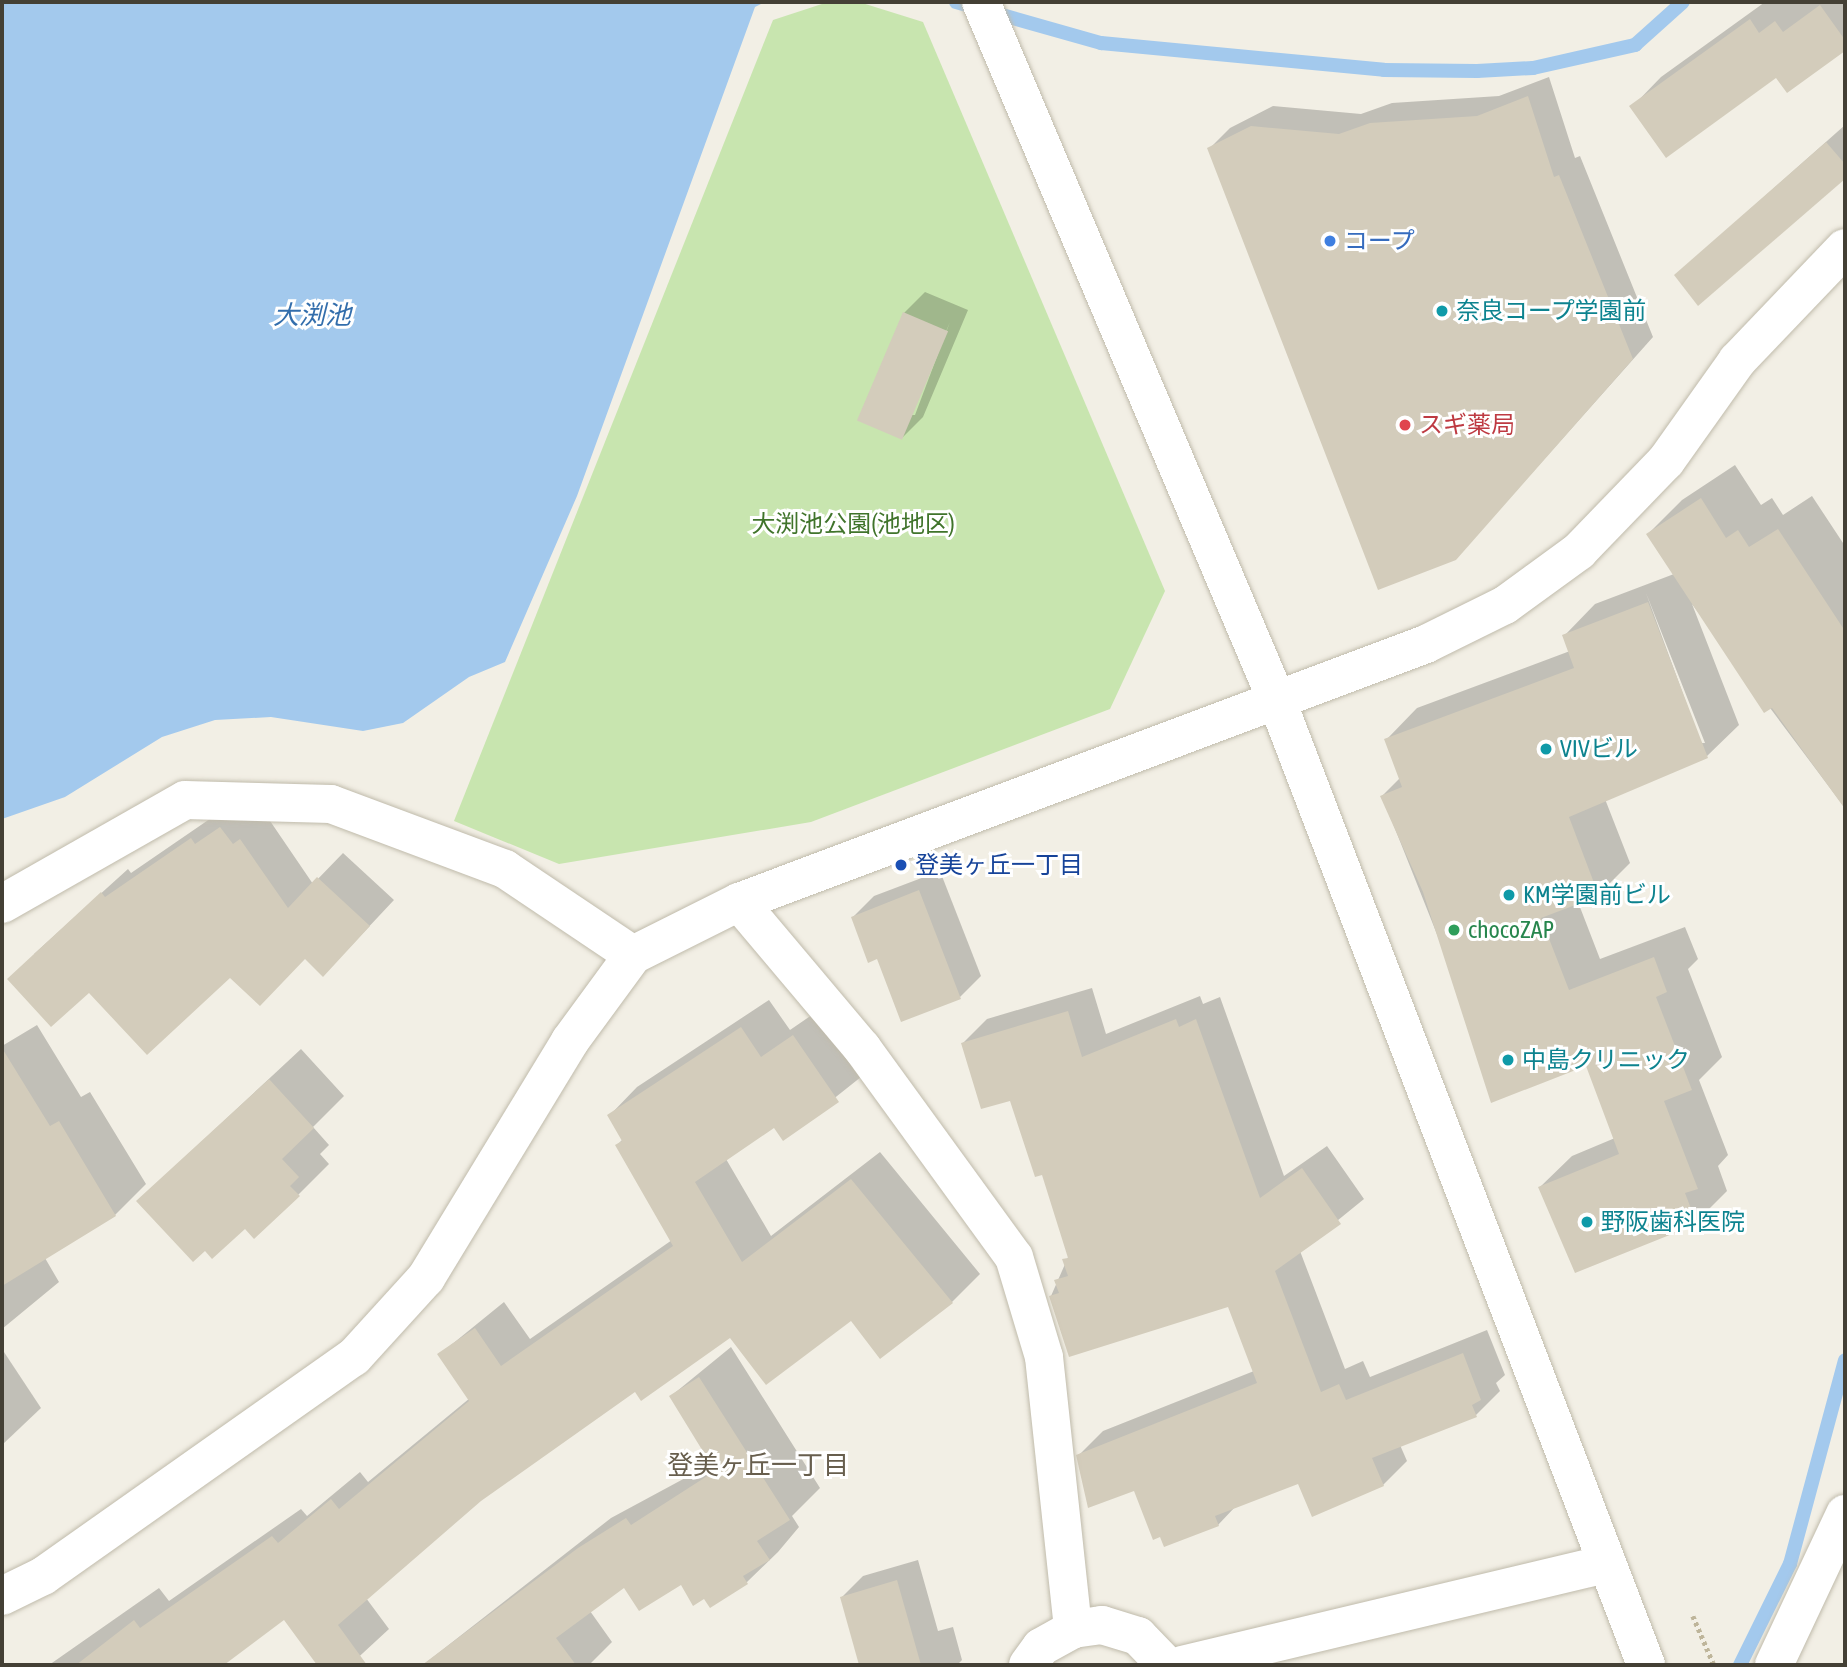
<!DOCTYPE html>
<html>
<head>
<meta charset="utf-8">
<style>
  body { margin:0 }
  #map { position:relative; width:1847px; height:1667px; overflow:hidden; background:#f2efe5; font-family:"Asap Condensed","Noto Sans JP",sans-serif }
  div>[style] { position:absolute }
  .green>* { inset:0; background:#c8e5af }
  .water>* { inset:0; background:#a3c9ed }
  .shadow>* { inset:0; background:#0003 }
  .stream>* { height:14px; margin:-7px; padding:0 7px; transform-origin:7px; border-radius:7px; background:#a3c9ed }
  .building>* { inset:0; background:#d3ccbb; transform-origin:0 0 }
  .path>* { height:4.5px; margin-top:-2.25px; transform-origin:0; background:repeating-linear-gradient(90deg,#beb59a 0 3.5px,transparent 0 7px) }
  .roads { filter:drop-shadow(0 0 2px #c0bbab) drop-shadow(0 0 2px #c0bbab) }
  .minor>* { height:38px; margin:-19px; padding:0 19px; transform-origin:19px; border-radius:19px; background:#fff }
  .tertiary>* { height:38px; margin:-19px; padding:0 19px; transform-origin:19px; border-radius:19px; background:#fff }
  .dots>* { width:19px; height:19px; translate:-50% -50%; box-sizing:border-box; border:4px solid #fff; border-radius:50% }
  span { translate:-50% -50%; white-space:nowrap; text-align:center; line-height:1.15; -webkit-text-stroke:6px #fff; paint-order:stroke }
  .shop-label { font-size:24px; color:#366cbe }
  .left { translate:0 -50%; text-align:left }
  .culture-label { font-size:24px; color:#0d838f }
  .health-label { font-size:24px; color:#be3a42 }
  .park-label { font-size:24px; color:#40742b }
  .transit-label { font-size:24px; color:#164399 }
  .leisure-label { font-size:24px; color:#27864d }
  .water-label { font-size:26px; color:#336eac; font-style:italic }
  .neighbourhood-label { font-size:26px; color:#675e4d }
  .frame { position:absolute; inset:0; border:4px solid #444035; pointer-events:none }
</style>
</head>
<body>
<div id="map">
  <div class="green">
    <i style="clip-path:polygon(828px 2px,859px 2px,923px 22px,1165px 591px,1110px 709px,811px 822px,559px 864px,454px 821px,773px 20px)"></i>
  </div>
  <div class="water">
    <i style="clip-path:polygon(2px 2px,765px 2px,755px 7px,577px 496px,505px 662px,469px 677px,403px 723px,363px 731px,271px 717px,215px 720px,162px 737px,65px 797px,2px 819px)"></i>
  </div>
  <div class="shadow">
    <i style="clip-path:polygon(1765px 2px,1845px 2px,1845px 49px,1787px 91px,1776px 76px,1632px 107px,1661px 77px)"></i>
    <i style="clip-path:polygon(1549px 77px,1575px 158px,1580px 156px,1653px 337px,1455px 559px,1209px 149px,1230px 128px,1273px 106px,1361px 114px,1392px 103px,1499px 96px)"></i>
    <i style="clip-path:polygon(1845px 125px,1845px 177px,1698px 303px,1676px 275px)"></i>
    <i style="clip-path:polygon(evenodd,925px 292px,968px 310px,923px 417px,902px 438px,904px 313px,925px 292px,950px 322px,915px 415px,911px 415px,950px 322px)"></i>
    <i style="clip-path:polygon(evenodd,1735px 465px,1761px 505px,1772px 498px,1783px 515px,1812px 496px,1845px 546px,1845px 808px,1692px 604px,1739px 725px,1707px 756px,1605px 799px,1630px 863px,1598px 895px,1578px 902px,1600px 959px,1685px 927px,1698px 959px,1688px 969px,1722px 1057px,1699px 1080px,1728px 1155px,1718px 1166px,1727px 1191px,1696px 1222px,1540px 1187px,1572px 1156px,1615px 1138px,1587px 1064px,1450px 967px,1382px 796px,1400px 778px,1386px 740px,1417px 708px,1570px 651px,1564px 636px,1595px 604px,1674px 574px,1648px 534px,1682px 500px,1735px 465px,1646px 593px,1705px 743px,1701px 743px,1646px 593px)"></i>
    <i style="clip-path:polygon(217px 814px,266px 815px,313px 884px,343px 853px,394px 900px,348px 949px,230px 976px,89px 990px,34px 954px,128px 869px,131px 873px)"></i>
    <i style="clip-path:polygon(940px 871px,981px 976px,960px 997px,878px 957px,853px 917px,874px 896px)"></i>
    <i style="clip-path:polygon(1092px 988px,1106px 1034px,1200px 996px,1203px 1004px,1220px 997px,1284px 1176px,1327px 1146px,1364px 1199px,1300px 1251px,1345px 1369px,1363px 1361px,1370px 1377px,1487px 1330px,1505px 1375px,1496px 1383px,1500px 1391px,1476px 1415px,1400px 1445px,1407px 1461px,1383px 1485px,1299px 1482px,1236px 1506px,1218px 1525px,1078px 1456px,1103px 1431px,1254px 1371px,1229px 1305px,1051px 1296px,1069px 1255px,1043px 1173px,1011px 1098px,963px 1043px,987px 1019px)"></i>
    <i style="clip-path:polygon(769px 1000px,790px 1030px,822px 1008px,866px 1073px,783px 1139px,774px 1126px,726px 1159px,771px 1236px,880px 1152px,980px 1274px,952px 1302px,880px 1357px,851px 1319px,731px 1336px,635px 1390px,480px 1500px,366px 1598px,389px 1629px,350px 1665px,319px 1665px,284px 1618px,221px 1665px,49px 1665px,159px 1588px,169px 1601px,301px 1509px,307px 1516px,360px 1472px,368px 1482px,470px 1398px,440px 1354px,504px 1302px,530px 1339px,672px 1240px,617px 1145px,623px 1139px,609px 1116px,637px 1087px)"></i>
    <i style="clip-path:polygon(37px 1025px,81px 1097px,90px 1092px,146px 1184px,115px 1215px,45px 1258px,59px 1282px,2px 1329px,2px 1046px)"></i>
    <i style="clip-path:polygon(301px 1049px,344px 1096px,313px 1127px,329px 1145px,320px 1154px,329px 1164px,298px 1195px,245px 1226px,138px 1201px)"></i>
    <i style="clip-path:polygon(731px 1347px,820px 1488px,792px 1516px,799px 1527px,778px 1552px,747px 1582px,704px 1597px,681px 1583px,625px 1585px,590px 1611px,612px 1642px,589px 1665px,423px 1665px,611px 1518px,713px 1463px,671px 1396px)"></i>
    <i style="clip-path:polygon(2px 1349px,41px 1408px,2px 1445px)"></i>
    <i style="clip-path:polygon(918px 1560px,938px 1631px,953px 1627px,962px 1660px,957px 1665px,861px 1665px,842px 1597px,863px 1576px)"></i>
  </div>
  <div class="stream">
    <i style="left:956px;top:2px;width:151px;rotate:15.8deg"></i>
    <i style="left:1101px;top:43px;width:284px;rotate:5.4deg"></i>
    <i style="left:1384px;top:70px;width:93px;rotate:0.6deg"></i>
    <i style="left:1477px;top:71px;width:56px;rotate:-3.1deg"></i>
    <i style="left:1533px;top:68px;width:105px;rotate:-12.7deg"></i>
    <i style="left:1635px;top:45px;width:64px;rotate:-41.9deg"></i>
    <i style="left:1740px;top:1665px;width:113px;rotate:-63.7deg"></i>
    <i style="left:1790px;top:1564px;width:211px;rotate:-74.9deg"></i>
  </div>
  <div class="building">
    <i style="clip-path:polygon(1820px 5px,1845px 40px,1845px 51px,1787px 93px,1776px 78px,1666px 158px,1629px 106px,1750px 19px,1759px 33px,1775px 21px,1783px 32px)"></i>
    <i style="clip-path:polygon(1528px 96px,1554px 177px,1559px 175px,1633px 359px,1456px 560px,1378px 590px,1207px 148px,1251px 126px,1339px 134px,1370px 123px,1477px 116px)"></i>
    <i style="clip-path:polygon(1826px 142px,1845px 164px,1845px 179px,1698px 306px,1674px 275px)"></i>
    <i style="left:903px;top:312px;width:49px;height:118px;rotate:23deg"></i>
    <i style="clip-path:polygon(1701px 498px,1726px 538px,1738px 530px,1749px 547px,1778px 529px,1845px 631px,1845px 809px,1772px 708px,1764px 713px,1646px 534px)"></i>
    <i style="clip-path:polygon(1648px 602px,1708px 758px,1569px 817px,1599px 896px,1541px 918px,1569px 990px,1654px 957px,1667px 992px,1656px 997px,1692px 1090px,1664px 1101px,1698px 1189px,1685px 1193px,1697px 1224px,1575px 1273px,1538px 1187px,1619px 1154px,1586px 1066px,1491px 1103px,1423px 892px,1380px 796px,1402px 787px,1384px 739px,1574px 668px,1562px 635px)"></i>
    <i style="clip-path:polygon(220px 827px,233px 844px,240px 839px,288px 908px,317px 877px,370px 926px,323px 977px,305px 959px,260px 1006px,230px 978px,147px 1055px,89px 993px,51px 1027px,7px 979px,101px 892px,105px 897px,191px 838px,195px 844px)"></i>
    <i style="clip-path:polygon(919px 890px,961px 999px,901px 1022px,877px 959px,868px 963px,851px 917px)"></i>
    <i style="clip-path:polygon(1068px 1011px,1082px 1057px,1176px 1019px,1179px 1027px,1196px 1019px,1260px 1198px,1302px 1168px,1341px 1224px,1275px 1271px,1321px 1392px,1339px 1384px,1346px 1400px,1463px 1353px,1481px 1400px,1472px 1405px,1477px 1417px,1372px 1458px,1384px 1486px,1312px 1517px,1298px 1484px,1215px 1516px,1219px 1526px,1164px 1547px,1160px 1537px,1153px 1540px,1134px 1491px,1088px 1508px,1076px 1455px,1257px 1383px,1228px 1307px,1069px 1357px,1049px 1296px,1059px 1293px,1054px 1280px,1068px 1276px,1062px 1259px,1068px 1258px,1042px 1175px,1035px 1177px,1010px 1101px,981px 1109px,961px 1043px)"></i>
    <i style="clip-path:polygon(741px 1027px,761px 1057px,793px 1035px,839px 1102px,783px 1141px,774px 1128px,695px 1182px,742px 1262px,851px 1179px,953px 1303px,880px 1359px,851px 1321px,766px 1385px,730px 1338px,641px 1401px,635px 1392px,481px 1501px,338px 1625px,367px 1665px,317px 1665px,284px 1620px,224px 1665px,76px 1665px,134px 1620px,140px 1628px,272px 1536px,278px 1543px,331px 1499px,339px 1509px,469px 1401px,437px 1354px,475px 1328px,501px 1366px,673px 1246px,615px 1145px,622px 1141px,607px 1115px)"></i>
    <i style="clip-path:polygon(2px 1048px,50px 1126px,59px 1121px,116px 1216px,2px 1286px)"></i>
    <i style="clip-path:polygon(269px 1079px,314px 1128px,282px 1159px,299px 1177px,290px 1186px,300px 1196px,254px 1239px,245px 1229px,212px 1259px,205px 1251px,193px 1262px,136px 1201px)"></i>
    <i style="clip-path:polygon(699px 1377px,790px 1520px,757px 1541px,770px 1560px,743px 1576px,748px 1584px,710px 1608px,704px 1599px,693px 1606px,681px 1585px,639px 1611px,624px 1588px,556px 1638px,576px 1665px,422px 1665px,578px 1548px,626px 1518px,631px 1525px,715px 1471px,669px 1396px)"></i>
    <i style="clip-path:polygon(897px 1580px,921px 1665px,859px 1665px,840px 1597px)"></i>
  </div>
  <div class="path">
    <i style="left:1693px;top:1616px;width:53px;rotate:66.8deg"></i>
  </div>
  <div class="roads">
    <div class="minor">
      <i style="left:739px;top:902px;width:191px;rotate:49.9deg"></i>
      <i style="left:862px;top:1048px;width:258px;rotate:54deg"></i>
      <i style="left:1014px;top:1257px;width:104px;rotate:73.3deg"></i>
      <i style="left:1044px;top:1357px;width:274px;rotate:83.9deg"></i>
      <i style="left:2px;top:904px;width:210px;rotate:-29.6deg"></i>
      <i style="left:185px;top:800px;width:146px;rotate:1.6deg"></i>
      <i style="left:331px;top:804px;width:186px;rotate:20.5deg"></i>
      <i style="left:505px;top:869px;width:154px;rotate:33.9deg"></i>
      <i style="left:1028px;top:1665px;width:22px;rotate:-54deg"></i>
      <i style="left:1041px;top:1647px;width:37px;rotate:-29deg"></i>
      <i style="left:1073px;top:1629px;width:29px;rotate:-8deg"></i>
      <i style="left:1102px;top:1625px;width:38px;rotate:17deg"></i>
      <i style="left:1138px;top:1636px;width:40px;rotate:46deg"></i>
      <i style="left:1182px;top:1665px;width:437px;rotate:-13.4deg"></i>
    </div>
    <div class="tertiary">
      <i style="left:981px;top:2px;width:759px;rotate:67.05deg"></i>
      <i style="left:1277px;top:701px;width:1032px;rotate:69.05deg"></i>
      <i style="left:2px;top:1596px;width:46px;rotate:-26deg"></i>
      <i style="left:43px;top:1576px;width:380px;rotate:-35.2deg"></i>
      <i style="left:354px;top:1357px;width:107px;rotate:-47.7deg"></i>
      <i style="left:426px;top:1278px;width:277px;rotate:-58.7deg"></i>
      <i style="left:570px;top:1041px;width:107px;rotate:-53.8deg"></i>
      <i style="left:633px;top:955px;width:119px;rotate:-26.6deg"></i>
      <i style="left:739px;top:902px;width:734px;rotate:-20.58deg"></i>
      <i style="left:1426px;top:644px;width:88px;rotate:-26.3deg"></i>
      <i style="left:1505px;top:605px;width:92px;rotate:-36.1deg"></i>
      <i style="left:1579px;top:551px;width:125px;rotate:-46deg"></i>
      <i style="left:1666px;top:461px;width:123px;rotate:-54.6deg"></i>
      <i style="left:1737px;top:361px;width:156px;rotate:-46.3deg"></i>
      <i style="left:1774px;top:1665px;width:167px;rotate:-64.8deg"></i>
    </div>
  </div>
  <div class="dots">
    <i style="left:1330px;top:241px;background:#3f7fe0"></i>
    <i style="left:1442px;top:311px;background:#0f9aa8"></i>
    <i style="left:1405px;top:425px;background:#e0444e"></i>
    <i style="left:1546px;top:749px;background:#0f9aa8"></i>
    <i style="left:901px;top:865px;background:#1a4fb4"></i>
    <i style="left:1509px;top:895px;background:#0f9aa8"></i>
    <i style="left:1454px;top:930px;background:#2e9e5b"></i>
    <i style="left:1508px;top:1060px;background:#0f9aa8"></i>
    <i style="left:1587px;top:1222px;background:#0f9aa8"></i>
  </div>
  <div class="shop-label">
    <span class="left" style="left:1344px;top:241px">コープ</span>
  </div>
  <div class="culture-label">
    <span class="left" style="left:1456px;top:311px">奈良コープ学園前</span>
    <span class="left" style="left:1560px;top:749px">VIVビル</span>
    <span class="left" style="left:1523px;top:895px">KM学園前ビル</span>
    <span class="left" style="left:1522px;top:1060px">中島クリニック</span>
    <span class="left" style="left:1601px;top:1222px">野阪歯科医院</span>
  </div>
  <div class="health-label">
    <span class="left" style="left:1419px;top:425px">スギ薬局</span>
  </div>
  <div class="park-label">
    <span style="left:853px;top:524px">大渕池公園(池地区)</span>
  </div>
  <div class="transit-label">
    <span class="left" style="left:915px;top:865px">登美ヶ丘一丁目</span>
  </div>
  <div class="leisure-label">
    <span class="left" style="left:1468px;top:930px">chocoZAP</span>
  </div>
  <div class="water-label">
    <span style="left:312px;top:316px">大渕池</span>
  </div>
  <div class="neighbourhood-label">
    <span style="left:758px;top:1466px">登美ヶ丘一丁目</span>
  </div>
  <div class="frame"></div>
</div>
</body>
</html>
